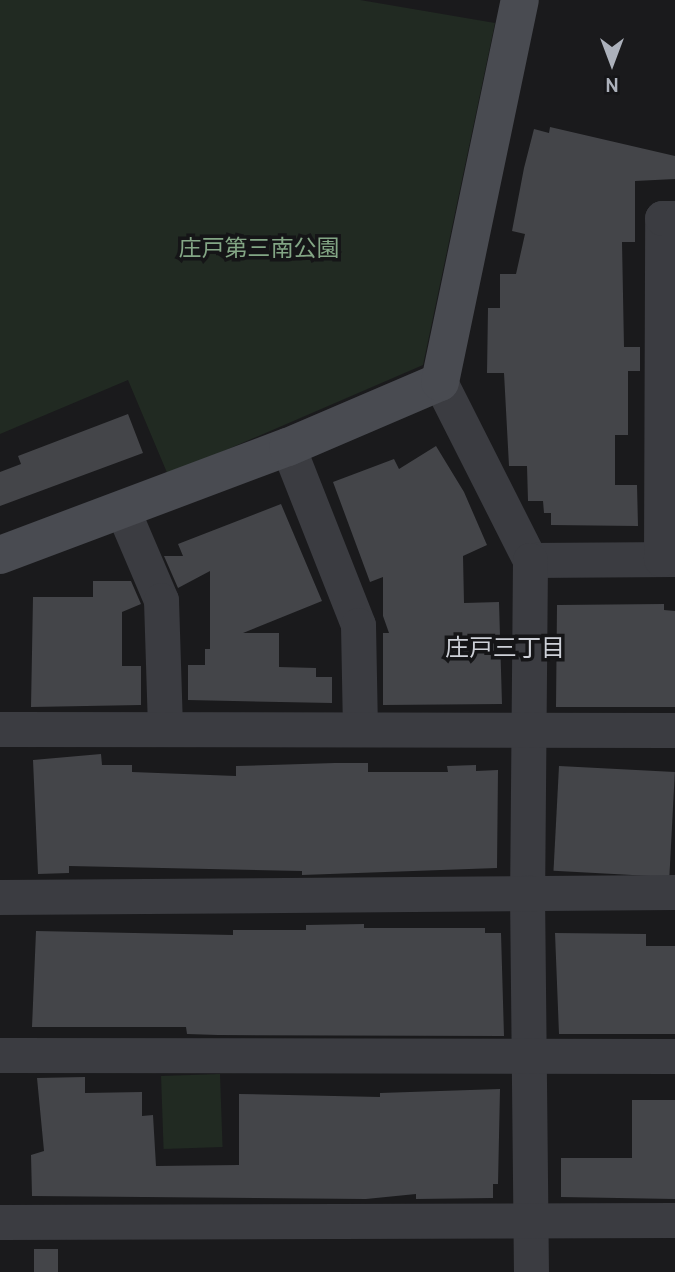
<!DOCTYPE html>
<html>
<head>
<meta charset="utf-8">
<style>
  body { margin:0 }
  #map { position:relative; width:675px; height:1272px; overflow:hidden; background:#1a1a1c; font-family:Cabin,"Noto Sans JP",sans-serif }
  div>[style] { position:absolute }
  .green>* { inset:0; background:#212a22; transform-origin:0 0 }
  .building>* { inset:0; background:#444549; transform-origin:0 0 }
  .street>* { height:35px; margin:-17.5px; padding:0 17.5px; transform-origin:17.5px; border-radius:17.5px; background:#3b3c41 }
  .secondary>* { height:38px; margin:-19px; padding:0 19px; transform-origin:19px; border-radius:19px; background:#494b51 }
  span { translate:-50% -50%; white-space:nowrap; text-align:center; line-height:1.15; -webkit-text-stroke:7px #151517; paint-order:stroke }
  .park-label { font-size:23px; color:#83a685 }
  .neighbourhood-label { font-size:24px; color:#cdd0d7 }
  .north { position:absolute; left:577px; top:28px; width:70px; height:70px; -webkit-text-stroke:5px #151517; paint-order:stroke; rotate:180deg; font-size:19px; font-weight:700; line-height:28px; text-align:center; color:#acb1bb }
  .north::after { content:''; display:block; margin:auto; width:24px; height:32px; background:#acb1bb; clip-path:polygon(50% 0,100% 100%,50% 72%,0 100%) }
</style>
</head>
<body>
<div id="map">
  <div class="green">
    <i style="clip-path:polygon(0 0,360px 0,495px 23px,423px 365px,168px 475px,128px 380px,0 434px)"></i>
    <i style="left:220px;top:1074px;width:73px;height:59px;rotate:88deg"></i>
  </div>
  <div class="building">
    <i style="clip-path:polygon(550px 127px,675px 156px,675px 179px,635px 181px,635px 242px,622px 242px,624px 347px,640px 347px,640px 371px,628px 371px,628px 435px,615px 435px,615px 485px,637px 485px,638px 526px,551px 525px,551px 513px,544px 513px,543px 501px,528px 501px,527px 466px,509px 466px,504px 373px,487px 373px,488px 308px,500px 308px,500px 274px,516px 274px,525px 234px,512px 231px,524px 168px,534px 129px,549px 133px)"></i>
    <i style="clip-path:polygon(128px 414px,143px 453px,0 506px,0 472px,21px 464px,18px 456px)"></i>
    <i style="clip-path:polygon(436px 446px,464px 492px,487px 545px,463px 556px,464px 603px,499px 602px,502px 704px,383px 705px,383px 633px,389px 633px,383px 616px,383px 577px,370px 582px,333px 482px,394px 459px,399px 469px)"></i>
    <i style="clip-path:polygon(281px 504px,322px 601px,243px 633px,279px 633px,279px 667px,316px 668px,316px 677px,332px 677px,332px 703px,188px 700px,188px 665px,205px 665px,205px 649px,210px 649px,210px 571px,178px 588px,164px 556px,183px 556px,178px 544px)"></i>
    <i style="clip-path:polygon(93px 581px,131px 581px,141px 604px,122px 612px,122px 666px,141px 666px,141px 705px,31px 707px,33px 597px,93px 597px)"></i>
    <i style="clip-path:polygon(664px 604px,664px 610px,675px 611px,675px 707px,556px 707px,557px 605px)"></i>
    <i style="clip-path:polygon(101px 754px,102px 765px,132px 765px,132px 772px,236px 776px,236px 766px,335px 763px,368px 763px,368px 772px,448px 772px,447px 766px,476px 765px,476px 771px,498px 770px,497px 868px,302px 875px,302px 871px,69px 866px,69px 873px,38px 874px,33px 760px)"></i>
    <i style="left:559px;top:766px;width:116px;height:105px;rotate:3deg"></i>
    <i style="clip-path:polygon(364px 924px,364px 928px,485px 928px,485px 933px,501px 933px,504px 1036px,218px 1035px,187px 1034px,186px 1027px,32px 1027px,36px 931px,233px 935px,233px 930px,306px 930px,306px 925px)"></i>
    <i style="clip-path:polygon(555px 933px,646px 934px,646px 946px,675px 946px,675px 1034px,559px 1034px)"></i>
    <i style="clip-path:polygon(85px 1077px,85px 1093px,142px 1092px,142px 1116px,153px 1115px,156px 1166px,239px 1165px,239px 1094px,380px 1097px,380px 1093px,500px 1089px,498px 1184px,493px 1184px,493px 1198px,416px 1199px,416px 1194px,366px 1199px,32px 1196px,31px 1155px,44px 1151px,37px 1078px)"></i>
    <i style="clip-path:polygon(632px 1100px,675px 1100px,675px 1199px,561px 1197px,561px 1158px,632px 1158px)"></i>
    <i style="left:34px;top:1249px;width:24px;height:23px"></i>
  </div>
  <div class="street">
    <i style="left:440px;top:382px;width:199px;rotate:63.2deg"></i>
    <i style="left:530px;top:560px;width:145px;rotate:-0.4deg"></i>
    <i style="left:288px;top:447px;width:191px;rotate:68.5deg"></i>
    <i style="left:358px;top:625px;width:104px;rotate:88.9deg"></i>
    <i style="left:123px;top:511px;width:97px;rotate:66.9deg"></i>
    <i style="left:161px;top:600px;width:128px;rotate:88.2deg"></i>
    <i style="left:661px;top:559px;width:341px;rotate:-89.8deg"></i>
    <i style="left:662px;top:218px;width:13px"></i>
    <i style="left:530px;top:560px;width:332px;rotate:90.5deg"></i>
    <i style="left:527px;top:892px;width:380px;rotate:89.4deg"></i>
    <i style="left:0;top:729px;width:675px;rotate:0.08deg"></i>
    <i style="left:0;top:897px;width:675px;rotate:-0.42deg"></i>
    <i style="left:0;top:1055px;width:675px;rotate:0.08deg"></i>
    <i style="left:0;top:1222px;width:675px;rotate:-0.17deg"></i>
  </div>
  <div class="secondary">
    <i style="left:0;top:555px;width:308px;rotate:-20.6deg"></i>
    <i style="left:288px;top:447px;width:165px;rotate:-23.2deg"></i>
    <i style="left:440px;top:382px;width:390px;rotate:-78.2deg"></i>
  </div>
  <div class="park-label">
    <span style="left:259px;top:248px">庄戸第三南公園</span>
  </div>
  <div class="neighbourhood-label">
    <span style="left:505px;top:648px">庄戸三丁目</span>
  </div>
  <div class="north">N</div>
</div>
</body>
</html>
